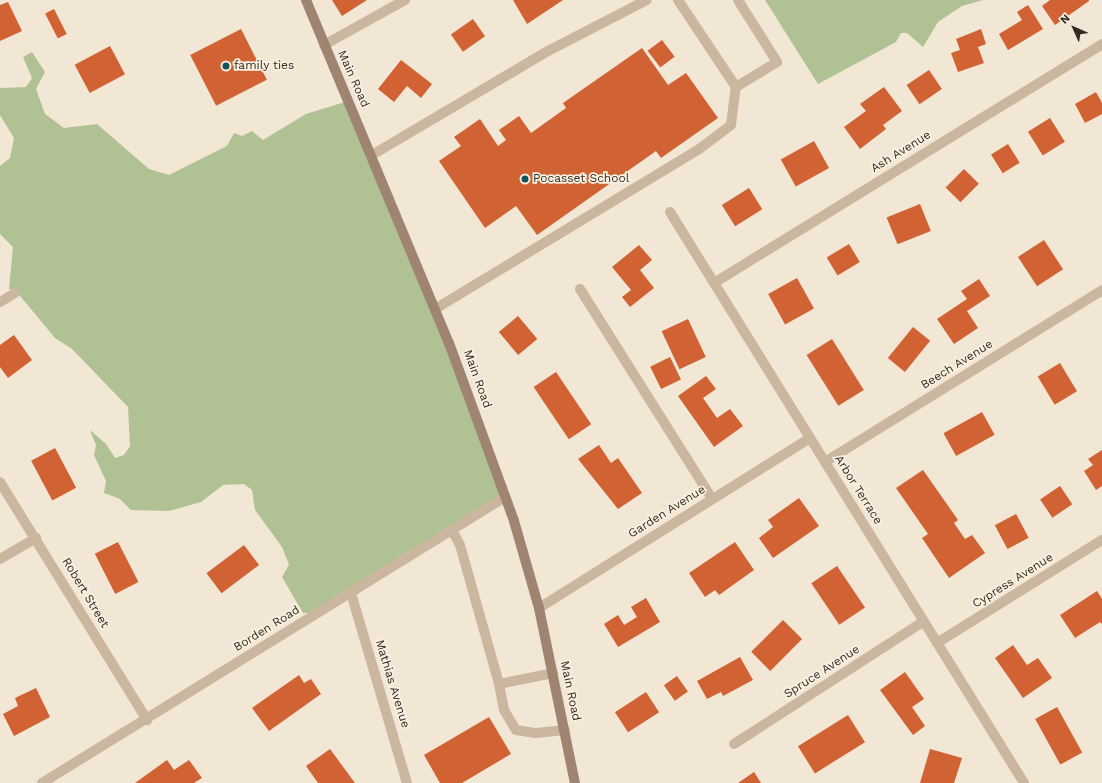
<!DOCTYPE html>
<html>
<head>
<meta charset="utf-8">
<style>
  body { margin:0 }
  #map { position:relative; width:1102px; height:783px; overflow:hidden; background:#f2e6d4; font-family:"Work Sans",sans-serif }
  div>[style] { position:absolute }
  .green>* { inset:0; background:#b0c294 }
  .building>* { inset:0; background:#d16234; transform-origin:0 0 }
  .service>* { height:10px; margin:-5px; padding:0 5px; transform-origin:5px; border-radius:5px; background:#cbb6a0 }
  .minor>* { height:10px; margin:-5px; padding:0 5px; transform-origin:5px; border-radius:5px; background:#cbb6a0 }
  .secondary>* { height:10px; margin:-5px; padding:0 5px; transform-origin:5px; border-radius:5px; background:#9e8471 }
  .dots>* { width:11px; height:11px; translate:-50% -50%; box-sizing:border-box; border:2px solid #faf0e0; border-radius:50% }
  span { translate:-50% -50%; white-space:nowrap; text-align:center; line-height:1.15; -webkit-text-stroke:3.5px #faf0e0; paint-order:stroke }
  .poi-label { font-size:12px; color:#342a24 }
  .left { translate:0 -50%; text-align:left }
  .street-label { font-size:12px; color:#342a24 }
  .north { position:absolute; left:1054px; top:8px; width:40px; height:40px; -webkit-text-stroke:3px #faf0e0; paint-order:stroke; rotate:315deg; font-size:11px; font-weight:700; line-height:16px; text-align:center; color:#342a24 }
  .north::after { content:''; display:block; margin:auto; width:14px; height:18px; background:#342a24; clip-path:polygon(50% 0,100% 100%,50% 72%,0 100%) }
</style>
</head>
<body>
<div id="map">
  <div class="green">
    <i style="clip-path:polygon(765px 0,983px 0,962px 6px,938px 22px,923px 47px,907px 33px,901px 33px,896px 42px,818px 84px)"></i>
    <i style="clip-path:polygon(32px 52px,45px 72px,36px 89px,45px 114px,64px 128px,97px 124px,149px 169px,169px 175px,227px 146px,234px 133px,242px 136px,252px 131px,263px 140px,306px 114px,348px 101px,410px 248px,502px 496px,311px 613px,303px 613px,282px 577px,289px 565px,282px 547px,255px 510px,252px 490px,244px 484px,223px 485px,201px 502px,169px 511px,131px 510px,120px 499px,104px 493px,106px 481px,94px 455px,96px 445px,90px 430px,106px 444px,115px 458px,124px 455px,130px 446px,128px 407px,72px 349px,55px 338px,16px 291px,9px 289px,13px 247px,0 234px,0 166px,10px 158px,14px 138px,0 115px,0 88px,26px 87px,32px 78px,23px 57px)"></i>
  </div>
  <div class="building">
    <i style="clip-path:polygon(332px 0,367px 0,342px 16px)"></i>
    <i style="clip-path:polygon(513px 0,563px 0,527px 24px)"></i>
    <i style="clip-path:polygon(1050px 0,1089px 0,1089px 1px,1055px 25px,1042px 6px)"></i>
    <i style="clip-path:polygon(8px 2px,22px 31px,0 41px,0 5px)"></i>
    <i style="clip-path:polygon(1028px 5px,1043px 29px,1008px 50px,999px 34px,1022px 20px,1017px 12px)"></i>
    <i style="left:54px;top:9px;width:28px;height:10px;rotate:63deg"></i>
    <i style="left:473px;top:19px;width:21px;height:27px;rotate:55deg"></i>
    <i style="left:241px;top:29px;width:57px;height:57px;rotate:63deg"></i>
    <i style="clip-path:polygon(981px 29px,986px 44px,978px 47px,984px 63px,958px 72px,951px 53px,960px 50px,956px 39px)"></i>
    <i style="left:662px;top:40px;width:21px;height:18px;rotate:53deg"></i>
    <i style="left:110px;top:46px;width:32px;height:40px;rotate:62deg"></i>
    <i style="clip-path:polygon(642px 48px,668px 85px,686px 73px,718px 118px,661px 158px,656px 151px,537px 235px,516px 206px,485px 228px,439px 161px,461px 146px,454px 137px,480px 119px,498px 146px,506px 140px,499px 130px,519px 116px,531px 133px,566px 108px,563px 103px)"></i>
    <i style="clip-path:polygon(401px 60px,432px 84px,421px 98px,407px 86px,394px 102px,378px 89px)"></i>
    <i style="left:929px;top:70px;width:23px;height:27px;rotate:56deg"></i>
    <i style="clip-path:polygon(884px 87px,902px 111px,883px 125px,886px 129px,860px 149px,844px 127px,866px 111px,860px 104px)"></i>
    <i style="clip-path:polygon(1096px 92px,1102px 103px,1102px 114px,1085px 123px,1075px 104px)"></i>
    <i style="left:1050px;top:118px;width:28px;height:26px;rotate:58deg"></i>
    <i style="left:814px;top:141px;width:31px;height:38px;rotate:61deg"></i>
    <i style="left:1008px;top:144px;width:22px;height:20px;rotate:58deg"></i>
    <i style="left:964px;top:169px;width:21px;height:26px;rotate:45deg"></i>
    <i style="left:749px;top:188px;width:25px;height:32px;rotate:58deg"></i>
    <i style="left:920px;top:204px;width:29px;height:36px;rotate:68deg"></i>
    <i style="left:1044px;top:240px;width:35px;height:31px;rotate:57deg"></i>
    <i style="left:849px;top:244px;width:21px;height:26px;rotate:59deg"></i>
    <i style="clip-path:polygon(639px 245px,652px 260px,640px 270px,654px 288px,630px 307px,622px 297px,631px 290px,612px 267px)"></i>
    <i style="left:797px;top:278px;width:35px;height:33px;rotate:61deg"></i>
    <i style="clip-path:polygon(979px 279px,990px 296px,967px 311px,978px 328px,954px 344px,937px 319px,967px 299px,961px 291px)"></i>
    <i style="left:518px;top:316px;width:30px;height:25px;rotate:50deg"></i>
    <i style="left:688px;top:319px;width:42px;height:29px;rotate:65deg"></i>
    <i style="left:913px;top:327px;width:22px;height:40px;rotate:39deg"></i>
    <i style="clip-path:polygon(14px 335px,32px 360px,8px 378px,0 367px,0 345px)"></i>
    <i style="left:832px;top:339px;width:60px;height:30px;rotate:58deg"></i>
    <i style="left:670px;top:357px;width:25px;height:22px;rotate:64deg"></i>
    <i style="left:1060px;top:363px;width:33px;height:26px;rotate:59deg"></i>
    <i style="left:556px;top:372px;width:63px;height:27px;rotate:56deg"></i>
    <i style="clip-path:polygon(706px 376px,716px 389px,703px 398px,717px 418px,730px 409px,743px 426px,714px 447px,678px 396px)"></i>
    <i style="left:982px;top:412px;width:26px;height:44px;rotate:61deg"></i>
    <i style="clip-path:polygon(599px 445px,611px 463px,618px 458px,642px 493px,618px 509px,578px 459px)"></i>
    <i style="left:55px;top:448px;width:45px;height:27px;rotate:62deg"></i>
    <i style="clip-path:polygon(1102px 450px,1102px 486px,1096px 490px,1084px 471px,1093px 465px,1088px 459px)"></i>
    <i style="clip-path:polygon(923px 470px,958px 520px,954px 523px,965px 539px,972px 535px,985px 553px,949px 578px,922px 538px,928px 534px,896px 488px)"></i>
    <i style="left:1060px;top:486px;width:22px;height:24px;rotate:56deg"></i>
    <i style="clip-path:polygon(799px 498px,819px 526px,773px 558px,759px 538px,773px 527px,768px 520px)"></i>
    <i style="left:1016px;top:514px;width:27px;height:24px;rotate:62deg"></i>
    <i style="left:118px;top:542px;width:45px;height:26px;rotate:63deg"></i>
    <i style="clip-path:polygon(735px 542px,754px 570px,719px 595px,715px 590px,705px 597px,689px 573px)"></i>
    <i style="left:244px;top:545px;width:25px;height:47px;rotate:53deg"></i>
    <i style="left:837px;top:566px;width:50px;height:31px;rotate:56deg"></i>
    <i style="clip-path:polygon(1097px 591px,1102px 599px,1102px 624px,1100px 622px,1075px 638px,1060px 615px)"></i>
    <i style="clip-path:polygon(646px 598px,660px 622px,618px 647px,604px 624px,618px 615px,624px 625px,637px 617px,631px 607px)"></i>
    <i style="left:783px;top:620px;width:27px;height:45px;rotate:45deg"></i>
    <i style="clip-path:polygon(1013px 645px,1027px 665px,1038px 658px,1052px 678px,1023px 698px,995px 658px)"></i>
    <i style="clip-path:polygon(740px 657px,753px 680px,723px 696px,721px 692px,707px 699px,697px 681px)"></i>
    <i style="clip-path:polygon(905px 672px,924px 699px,912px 707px,925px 726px,913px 735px,880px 690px)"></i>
    <i style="clip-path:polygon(299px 675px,304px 683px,311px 679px,321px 694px,269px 731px,252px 708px)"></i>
    <i style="left:677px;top:676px;width:19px;height:16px;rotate:55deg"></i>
    <i style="clip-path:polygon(36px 688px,50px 717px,14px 736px,3px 714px,18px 706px,15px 698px)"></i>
    <i style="left:646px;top:692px;width:24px;height:37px;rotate:57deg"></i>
    <i style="left:1057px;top:707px;width:52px;height:25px;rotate:61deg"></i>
    <i style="left:848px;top:715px;width:32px;height:59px;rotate:58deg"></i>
    <i style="clip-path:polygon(489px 717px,511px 754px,462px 783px,440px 783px,424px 755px)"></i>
    <i style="clip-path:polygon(330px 749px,355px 783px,318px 783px,306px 766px)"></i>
    <i style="clip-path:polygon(930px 749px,962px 758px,954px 783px,920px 783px)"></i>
    <i style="clip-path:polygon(167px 760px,174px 770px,189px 760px,202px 778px,194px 783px,135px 783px)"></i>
    <i style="clip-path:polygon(754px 772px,761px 783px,738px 783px)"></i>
  </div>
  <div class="service">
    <i style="left:678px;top:0;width:105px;rotate:56.3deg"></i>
    <i style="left:736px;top:87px;width:48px;rotate:-31.4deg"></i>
    <i style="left:777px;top:62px;width:73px;rotate:-122.2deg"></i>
    <i style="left:548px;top:51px;width:111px;rotate:-27.3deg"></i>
    <i style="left:435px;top:309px;width:307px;rotate:-31.2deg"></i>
    <i style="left:698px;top:150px;width:41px;rotate:-37.1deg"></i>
    <i style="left:731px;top:125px;width:38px;rotate:-83deg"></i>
    <i style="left:452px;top:530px;width:17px;rotate:62deg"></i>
    <i style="left:460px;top:545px;width:144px;rotate:74.3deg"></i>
    <i style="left:499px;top:684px;width:55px;rotate:-11.5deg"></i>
    <i style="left:499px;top:684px;width:26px;rotate:79deg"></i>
    <i style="left:504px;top:710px;width:23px;rotate:59deg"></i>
    <i style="left:516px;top:730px;width:20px;rotate:9deg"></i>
    <i style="left:536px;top:733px;width:29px;rotate:-6deg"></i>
  </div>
  <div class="minor">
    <i style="left:324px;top:45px;width:93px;rotate:-29.1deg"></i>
    <i style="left:372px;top:155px;width:204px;rotate:-30.6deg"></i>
    <i style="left:670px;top:212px;width:672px;rotate:58.2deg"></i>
    <i style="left:714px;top:283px;width:456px;rotate:-31.6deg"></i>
    <i style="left:580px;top:289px;width:248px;rotate:57.8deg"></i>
    <i style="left:0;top:302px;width:17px;rotate:-31deg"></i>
    <i style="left:825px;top:462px;width:326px;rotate:-31.8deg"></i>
    <i style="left:0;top:482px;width:280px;rotate:58.3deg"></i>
    <i style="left:0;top:559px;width:42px;rotate:-30.3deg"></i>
    <i style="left:351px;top:593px;width:198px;rotate:73.6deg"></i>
    <i style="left:539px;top:608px;width:320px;rotate:-32.1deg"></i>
    <i style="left:937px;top:643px;width:195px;rotate:-32deg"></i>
    <i style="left:734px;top:744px;width:226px;rotate:-32.9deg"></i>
    <i style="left:42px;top:783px;width:544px;rotate:-31.7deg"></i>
  </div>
  <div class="secondary">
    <i style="left:306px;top:0;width:372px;rotate:67.4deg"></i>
    <i style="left:449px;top:343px;width:189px;rotate:69.9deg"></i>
    <i style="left:514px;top:521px;width:91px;rotate:74deg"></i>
    <i style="left:539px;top:608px;width:179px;rotate:78.4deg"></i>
  </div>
  <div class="dots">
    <i style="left:226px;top:66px;background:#165158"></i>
    <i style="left:525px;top:179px;background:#165158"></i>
  </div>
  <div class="poi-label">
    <span class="left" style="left:234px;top:66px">family ties</span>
    <span class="left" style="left:533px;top:179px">Pocasset School</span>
  </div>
  <div class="street-label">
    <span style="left:353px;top:79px;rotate:66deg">Main Road</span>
    <span style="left:901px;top:152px;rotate:-32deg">Ash Avenue</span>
    <span style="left:957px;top:365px;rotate:-32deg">Beech Avenue</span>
    <span style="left:477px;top:379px;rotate:70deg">Main Road</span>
    <span style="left:858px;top:490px;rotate:58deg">Arbor Terrace</span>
    <span style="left:667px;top:512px;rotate:-32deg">Garden Avenue</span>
    <span style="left:1013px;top:581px;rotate:-32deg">Cypress Avenue</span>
    <span style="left:85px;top:593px;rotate:59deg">Robert Street</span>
    <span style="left:267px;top:629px;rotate:-32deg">Borden Road</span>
    <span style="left:822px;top:672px;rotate:-33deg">Spruce Avenue</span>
    <span style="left:392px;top:684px;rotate:73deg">Mathias Avenue</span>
    <span style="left:570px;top:691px;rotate:78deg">Main Road</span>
  </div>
  <div class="north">N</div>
</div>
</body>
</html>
